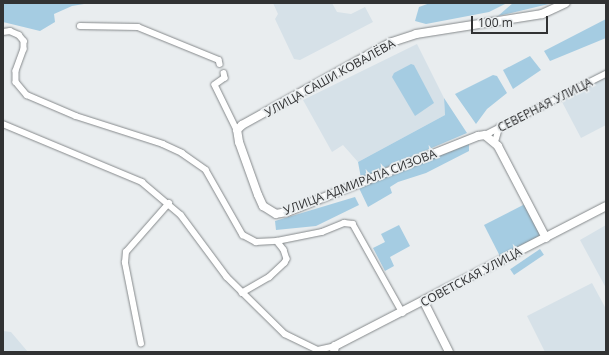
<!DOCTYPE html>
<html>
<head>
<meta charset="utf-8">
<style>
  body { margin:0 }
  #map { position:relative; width:609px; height:355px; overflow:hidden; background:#e9edef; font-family:"Open Sans",sans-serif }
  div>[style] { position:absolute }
  .built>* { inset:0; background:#d6e1e8 }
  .green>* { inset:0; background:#a5cce2; transform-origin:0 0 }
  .roads { filter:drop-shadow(0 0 1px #85898b) drop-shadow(0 0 1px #85898b) }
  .street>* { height:5.5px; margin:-2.75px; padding:0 2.75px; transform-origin:2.75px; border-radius:2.75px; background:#fff }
  .secondary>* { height:8px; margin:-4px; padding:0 4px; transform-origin:4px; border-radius:4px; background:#fff }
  span { translate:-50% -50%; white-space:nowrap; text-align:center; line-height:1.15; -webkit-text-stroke:3.5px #e9edef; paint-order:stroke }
  .street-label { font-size:12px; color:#313233 }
  .frame { position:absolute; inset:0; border:4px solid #313233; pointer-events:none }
  .scale { position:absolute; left:471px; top:16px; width:77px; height:18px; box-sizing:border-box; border:2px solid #313233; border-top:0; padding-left:5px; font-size:12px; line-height:14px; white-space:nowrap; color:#313233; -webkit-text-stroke:3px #e9edef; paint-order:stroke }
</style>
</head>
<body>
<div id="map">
  <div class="built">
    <i style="clip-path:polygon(273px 3px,332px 3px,337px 12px,351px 14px,365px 7px,373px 22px,300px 60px,294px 59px,275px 19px,278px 14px)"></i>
    <i style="clip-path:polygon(417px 44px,444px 98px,445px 115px,358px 162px,343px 145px,332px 152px,303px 100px)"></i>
    <i style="clip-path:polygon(606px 77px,606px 125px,581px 138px,561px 100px)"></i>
    <i style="clip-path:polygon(606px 225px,606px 288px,580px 240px)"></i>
    <i style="clip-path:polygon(592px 283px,606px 309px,606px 352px,545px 352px,527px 316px)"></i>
    <i style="clip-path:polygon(3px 331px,11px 332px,28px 352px,3px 352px)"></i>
  </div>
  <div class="green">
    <i style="clip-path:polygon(3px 3px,90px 3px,72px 6px,54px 14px,55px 22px,40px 31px,3px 22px)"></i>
    <i style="clip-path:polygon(430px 3px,507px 3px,489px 12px,426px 24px,415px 21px,419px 7px)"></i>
    <i style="clip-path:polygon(513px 3px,553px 3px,498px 16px)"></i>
    <i style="clip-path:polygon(606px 19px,606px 38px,550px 61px,544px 51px)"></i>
    <i style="clip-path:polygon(530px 56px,541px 70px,513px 89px,503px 70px)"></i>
    <i style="clip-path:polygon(411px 64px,414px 65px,434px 103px,415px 116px,392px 77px,394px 73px)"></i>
    <i style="clip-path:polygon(493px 75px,497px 76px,507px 93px,487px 109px,476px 124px,455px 94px)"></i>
    <i style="clip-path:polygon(444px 98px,467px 133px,361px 178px,358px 162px,445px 115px)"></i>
    <i style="clip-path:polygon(469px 144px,469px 151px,426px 173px,398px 182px,390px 187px,392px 193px,368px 207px,359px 188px)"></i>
    <i style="clip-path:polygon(355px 197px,359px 205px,316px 226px,276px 230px,275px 221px)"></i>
    <i style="left:525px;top:204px;width:35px;height:46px;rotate:63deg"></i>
    <i style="clip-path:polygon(399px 225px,410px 246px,390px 257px,394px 266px,385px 271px,373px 248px,385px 242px,381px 234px)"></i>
    <i style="left:540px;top:249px;width:7px;height:36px;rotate:56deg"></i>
  </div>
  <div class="roads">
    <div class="street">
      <i style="left:80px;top:26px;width:58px;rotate:1deg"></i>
      <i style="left:138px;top:27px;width:87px;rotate:22.2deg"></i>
      <i style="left:219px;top:60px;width:4px;rotate:76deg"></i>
      <i style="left:3px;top:32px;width:7px;rotate:-8deg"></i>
      <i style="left:10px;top:31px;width:10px;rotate:24deg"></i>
      <i style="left:19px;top:35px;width:8px;rotate:50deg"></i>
      <i style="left:24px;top:41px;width:8px;rotate:90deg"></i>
      <i style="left:24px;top:49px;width:23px;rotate:110deg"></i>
      <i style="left:16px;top:71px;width:11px;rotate:90deg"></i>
      <i style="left:16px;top:82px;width:17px;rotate:50deg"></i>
      <i style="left:27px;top:95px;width:53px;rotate:23.2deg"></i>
      <i style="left:76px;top:116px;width:91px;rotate:17.8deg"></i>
      <i style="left:163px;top:144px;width:21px;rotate:25deg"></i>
      <i style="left:182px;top:153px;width:29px;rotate:35deg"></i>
      <i style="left:206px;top:170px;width:75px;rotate:60.4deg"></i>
      <i style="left:243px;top:235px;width:15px;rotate:28deg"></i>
      <i style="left:256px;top:242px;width:21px;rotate:-3deg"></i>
      <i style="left:277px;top:241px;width:11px;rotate:52deg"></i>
      <i style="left:284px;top:250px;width:9px;rotate:72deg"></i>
      <i style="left:287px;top:259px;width:4px;rotate:117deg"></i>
      <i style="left:285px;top:263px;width:21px;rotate:137deg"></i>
      <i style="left:270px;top:277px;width:32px;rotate:150deg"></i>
      <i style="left:224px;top:73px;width:5px;rotate:79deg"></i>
      <i style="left:225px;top:78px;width:12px;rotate:145deg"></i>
      <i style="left:215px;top:85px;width:50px;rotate:63.9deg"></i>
      <i style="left:3px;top:124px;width:151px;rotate:22.6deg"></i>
      <i style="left:142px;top:182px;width:51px;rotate:40.2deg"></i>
      <i style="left:181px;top:215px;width:77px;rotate:53.4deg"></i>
      <i style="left:227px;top:277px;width:81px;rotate:44.5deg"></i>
      <i style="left:285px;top:334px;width:37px;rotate:26deg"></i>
      <i style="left:318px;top:350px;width:17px;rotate:-13deg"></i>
      <i style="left:485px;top:135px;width:136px;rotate:-26.8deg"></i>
      <i style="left:495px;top:142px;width:15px;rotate:-74deg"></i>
      <i style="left:277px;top:241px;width:46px;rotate:-11.3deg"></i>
      <i style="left:322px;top:232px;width:24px;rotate:-22deg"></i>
      <i style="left:344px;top:223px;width:9px;rotate:6deg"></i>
      <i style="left:353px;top:224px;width:102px;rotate:60.7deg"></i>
      <i style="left:141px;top:344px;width:83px;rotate:-101.2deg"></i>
      <i style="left:125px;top:263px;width:11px;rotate:-85deg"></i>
      <i style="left:126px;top:252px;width:65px;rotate:-48.7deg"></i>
    </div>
    <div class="secondary">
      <i style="left:546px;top:238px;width:104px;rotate:-117.6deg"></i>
      <i style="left:498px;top:146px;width:17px;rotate:-140deg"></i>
      <i style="left:485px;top:135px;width:7px;rotate:172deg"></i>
      <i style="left:478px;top:136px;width:206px;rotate:158.3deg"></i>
      <i style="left:287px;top:212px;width:11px;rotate:170deg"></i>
      <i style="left:276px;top:214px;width:15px;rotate:-148deg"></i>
      <i style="left:263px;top:206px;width:12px;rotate:-114deg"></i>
      <i style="left:258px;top:195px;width:56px;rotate:-109.7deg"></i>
      <i style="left:239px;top:142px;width:12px;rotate:-99deg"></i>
      <i style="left:237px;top:130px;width:7px;rotate:-45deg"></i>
      <i style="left:242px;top:125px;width:171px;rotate:-29deg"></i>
      <i style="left:392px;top:42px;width:25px;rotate:-18deg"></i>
      <i style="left:416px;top:34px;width:128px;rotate:-9deg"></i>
      <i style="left:542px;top:14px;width:26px;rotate:-25deg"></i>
      <i style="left:424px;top:302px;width:56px;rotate:63.4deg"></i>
      <i style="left:334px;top:352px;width:6px;rotate:-81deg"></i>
      <i style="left:335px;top:346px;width:305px;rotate:-27.3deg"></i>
    </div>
  </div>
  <div class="street-label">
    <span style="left:330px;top:78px;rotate:-29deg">УЛИЦА САШИ КОВАЛЁВА</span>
    <span style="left:545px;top:105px;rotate:-27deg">СЕВЕРНАЯ УЛИЦА</span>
    <span style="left:360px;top:182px;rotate:-21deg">УЛИЦА АДМИРАЛА СИЗОВА</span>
    <span style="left:471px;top:277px;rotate:-28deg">СОВЕТСКАЯ УЛИЦА</span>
  </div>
  <div class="frame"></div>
  <div class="scale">100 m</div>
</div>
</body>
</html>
